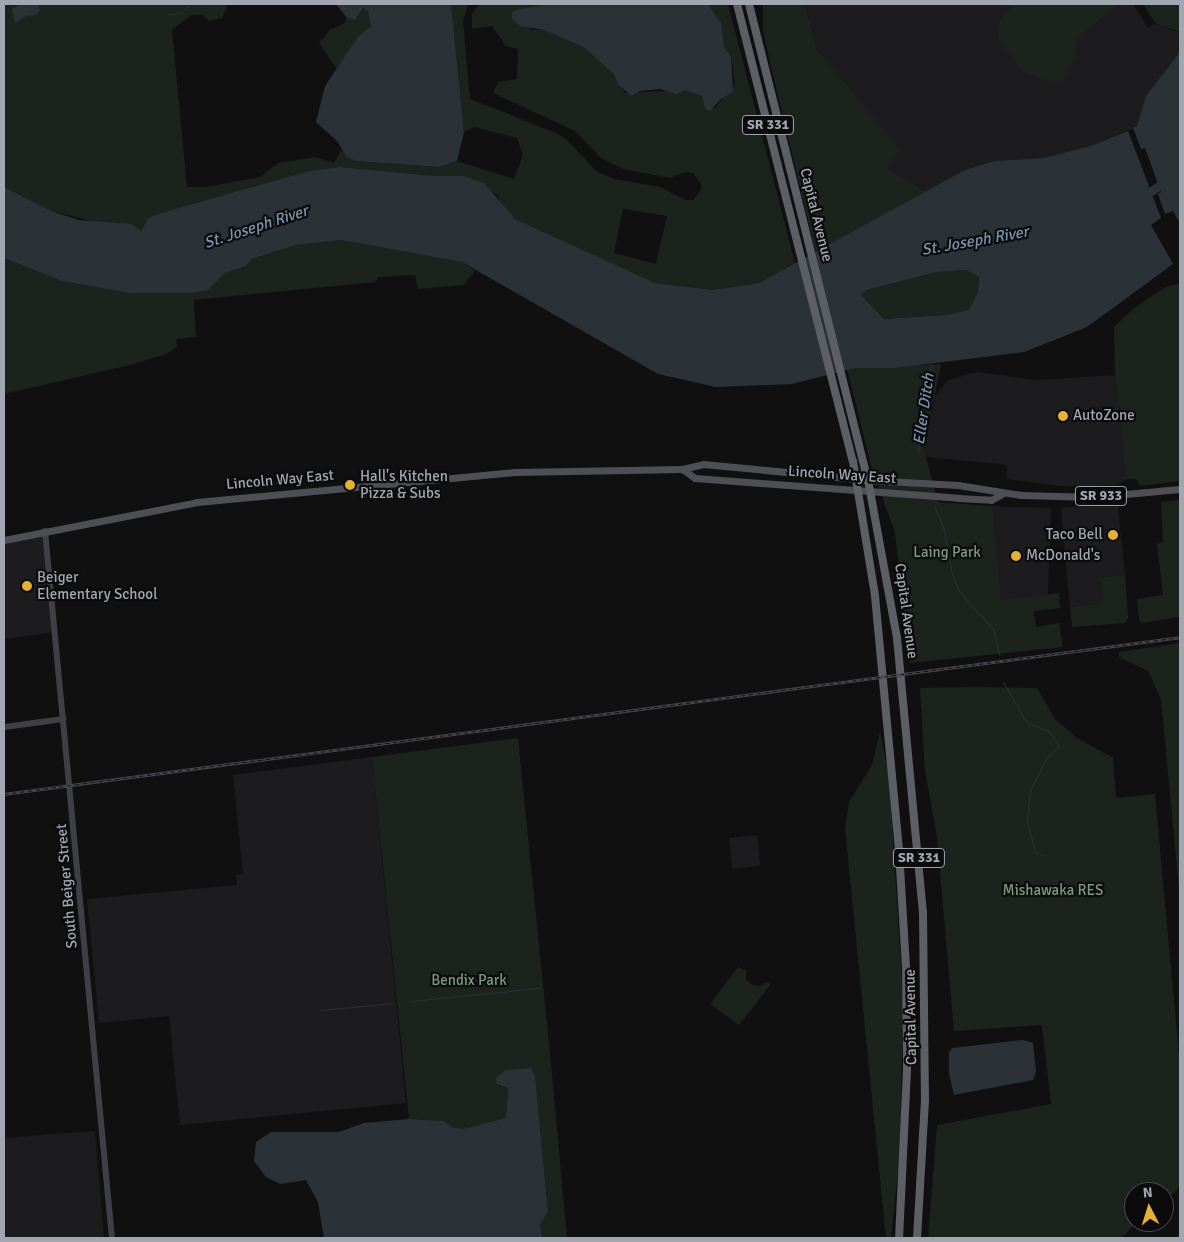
<!DOCTYPE html>
<html>
<head>
<meta charset="utf-8">
<style>
  body { margin:0 }
  #map { position:relative; width:1184px; height:1242px; overflow:hidden; background:#101011; font-family:Signika,sans-serif }
  div>[style] { position:absolute }
  .built>* { inset:0; background:#1c1c1e; transform-origin:0 0 }
  .green>* { inset:0; background:#1c231d }
  .water>* { inset:0; background:#2a3238 }
  .stream>* { height:1px; margin:-0.5px; padding:0 0.5px; transform-origin:0.5px; border-radius:0.5px; background:#2a3238 }
  .river>* { height:9px; margin:-4.5px; padding:0 4.5px; transform-origin:4.5px; border-radius:4.5px; background:#2a3238 }
  .secondary>* { height:6px; margin:-3px; padding:0 3px; transform-origin:3px; border-radius:3px; background:#3f4046 }
  .primary>* { height:7px; margin:-3.5px; padding:0 3.5px; transform-origin:3.5px; border-radius:3.5px; background:#4d4f55 }
  .highway>* { height:8px; margin:-4px; padding:0 4px; transform-origin:4px; border-radius:4px; background:#5d5f66 }
  .rail>* { height:3px; margin-top:-1.5px; transform-origin:0; background:repeating-linear-gradient(90deg,#0b0b0c 0 4px,#48494f 0 8px); box-sizing:border-box; border-block:1px solid #48494f }
  .dots>* { width:14px; height:14px; translate:-50% -50%; box-sizing:border-box; border:2px solid #0b0b0c; border-radius:50% }
  span { translate:-50% -50%; white-space:nowrap; text-align:center; line-height:1.15; -webkit-text-stroke:4.5px #0b0b0c; paint-order:stroke }
  .shield-label span { padding:1px 4px; background:#0b0b0c; border:1px solid; border-radius:4px; -webkit-text-stroke-width:0 }
  .shield-label { font-size:14px; color:#a2a6b1; font-weight:700 }
  .street-label { font-size:15px; color:#a2a6b1 }
  .poi-label { font-size:15px; color:#a2a6b1 }
  .left { translate:0 -50%; text-align:left }
  .right { translate:-100% -50%; text-align:right }
  .park-label { font-size:15px; color:#7a9b7d }
  .water-label { font-size:16px; color:#7a92ab; font-style:italic }
  .frame { position:absolute; inset:0; border:5px solid #a2a6b1; pointer-events:none }
  .north { position:absolute; left:1124px; top:1182px; width:50px; height:50px; box-sizing:border-box; background:#0b0b0c; border:1px solid #47494e; border-radius:50%; rotate:355deg; font-size:14px; font-weight:700; line-height:20px; text-align:center; color:#a2a6b1 }
  .north::after { content:''; display:block; margin:auto; width:18px; height:22px; background:#e5b034; clip-path:polygon(50% 0,100% 100%,50% 72%,0 100%) }
</style>
</head>
<body>
<div id="map">
  <div class="built">
    <i style="clip-path:polygon(805px 4px,1133px 4px,1148px 28px,1155px 23px,1180px 33px,1180px 52px,1146px 96px,1137px 126px,1128px 131px,1094px 145px,1044px 158px,994px 161px,965px 170px,927px 192px,887px 169px,899px 149px,817px 49px)"></i>
    <i style="clip-path:polygon(977px 372px,1036px 380px,1115px 375px,1126px 479px,1117px 485px,1060px 486px,1007px 479px,1007px 466px,1001px 464px,926px 457px,924px 450px,936px 394px,948px 380px)"></i>
    <i style="left:992px;top:506px;width:59px;height:94px;rotate:2deg"></i>
    <i style="clip-path:polygon(1118px 506px,1125px 575px,1100px 577px,1103px 603px,1070px 607px,1061px 510px,1064px 507px)"></i>
    <i style="clip-path:polygon(45px 531px,55px 632px,4px 639px,4px 540px)"></i>
    <i style="clip-path:polygon(372px 757px,406px 1103px,180px 1125px,169px 1016px,99px 1023px,87px 899px,237px 885px,236px 875px,243px 874px,233px 775px)"></i>
    <i style="left:757px;top:835px;width:31px;height:28px;rotate:84deg"></i>
    <i style="clip-path:polygon(95px 1131px,104px 1238px,4px 1238px,4px 1138px)"></i>
  </div>
  <div class="green">
    <i style="clip-path:polygon(evenodd,4px 4px,228px 4px,222px 18px,209px 21px,203px 15px,191px 15px,172px 30px,187px 187px,206px 187px,260px 177px,278px 163px,316px 157px,334px 163px,341px 150px,356px 161px,439px 167px,457px 161px,514px 179px,523px 155px,517px 138px,474px 127px,464px 132px,451px 4px,468px 4px,463px 21px,470px 99px,556px 133px,566px 139px,597px 172px,614px 179px,660px 187px,685px 200px,693px 200px,701px 190px,701px 184px,693px 173px,685px 172px,670px 178px,623px 169px,601px 158px,575px 131px,493px 93px,498px 82px,517px 79px,518px 49px,506px 46px,492px 26px,472px 29px,472px 13px,480px 4px,552px 4px,519px 9px,531px 30px,544px 30px,583px 47px,614px 74px,625px 93px,685px 90px,702px 96px,705px 109px,715px 108px,735px 84px,731px 57px,724px 47px,716px 15px,708px 4px,728px 4px,795px 263px,759px 283px,713px 290px,655px 283px,515px 219px,503px 208px,497px 195px,463px 176px,435px 176px,340px 167px,309px 171px,161px 213px,148px 218px,141px 231px,132px 224px,104px 224px,51px 211px,4px 187px,4px 4px,623px 209px,667px 216px,656px 264px,614px 253px,623px 209px)"></i>
    <i style="clip-path:polygon(763px 4px,805px 4px,817px 49px,900px 149px,887px 169px,927px 192px,816px 253px,772px 71px,763px 30px)"></i>
    <i style="clip-path:polygon(1018px 4px,1118px 4px,1077px 38px,1074px 58px,1063px 82px,1053px 83px,1023px 72px,1000px 42px,997px 27px,1003px 15px)"></i>
    <i style="clip-path:polygon(1143px 4px,1180px 4px,1180px 32px,1155px 23px)"></i>
    <i style="clip-path:polygon(363px 8px,368px 11px,371px 27px,359px 35px,337px 69px,319px 43px,330px 30px,345px 23px,346px 17px,355px 19px)"></i>
    <i style="clip-path:polygon(341px 240px,462px 262px,475px 271px,464px 285px,418px 289px,415px 275px,378px 277px,376px 282px,194px 300px,196px 337px,176px 339px,177px 347px,166px 354px,130px 365px,4px 394px,4px 258px,62px 281px,129px 293px,193px 293px,208px 290px,225px 273px,246px 266px,252px 259px,296px 245px)"></i>
    <i style="clip-path:polygon(966px 270px,979px 277px,978px 292px,969px 310px,945px 315px,884px 319px,861px 295px,866px 290px,937px 272px)"></i>
    <i style="clip-path:polygon(1180px 283px,1180px 481px,1140px 486px,1136px 479px,1126px 479px,1115px 375px,1114px 327px,1134px 308px,1164px 288px)"></i>
    <i style="clip-path:polygon(941px 364px,924px 450px,938px 502px,992px 506px,1001px 600px,1059px 593px,1060px 608px,1034px 611px,1036px 627px,1059px 623px,1063px 647px,910px 663px,895px 533px,870px 462px,847px 368px)"></i>
    <i style="clip-path:polygon(1180px 500px,1180px 617px,1142px 623px,1139px 620px,1137px 599px,1163px 595px,1157px 544px,1163px 542px,1161px 502px)"></i>
    <i style="clip-path:polygon(1125px 575px,1128px 618px,1125px 623px,1072px 627px,1070px 607px,1103px 603px,1100px 577px)"></i>
    <i style="clip-path:polygon(1180px 643px,1180px 900px,1161px 699px,1148px 671px,1119px 657px,1119px 652px)"></i>
    <i style="clip-path:polygon(976px 687px,1037px 688px,1055px 719px,1077px 738px,1113px 758px,1116px 798px,1155px 794px,1180px 1066px,1180px 1186px,1164px 1203px,1164px 1192px,1134px 1192px,1136px 1222px,1122px 1238px,928px 1238px,937px 1125px,1051px 1104px,1042px 1025px,954px 1031px,937px 837px,925px 771px,920px 688px)"></i>
    <i style="clip-path:polygon(880px 732px,889px 776px,903px 999px,900px 1151px,891px 1238px,886px 1238px,845px 829px,849px 802px,872px 765px)"></i>
    <i style="clip-path:polygon(518px 738px,551px 1063px,567px 1238px,542px 1238px,539px 1235px,540px 1224px,548px 1212px,535px 1075px,531px 1068px,506px 1070px,499px 1086px,508px 1088px,506px 1118px,463px 1129px,452px 1127px,444px 1121px,409px 1119px,372px 757px)"></i>
    <i style="clip-path:polygon(738px 967px,746px 970px,746px 979px,752px 985px,760px 986px,767px 982px,771px 984px,739px 1025px,710px 1004px)"></i>
  </div>
  <div class="water">
    <i style="clip-path:polygon(21px 4px,38px 4px,40px 10px,36px 15px,26px 16px,15px 23px,12px 9px)"></i>
    <i style="clip-path:polygon(336px 4px,451px 4px,464px 132px,457px 161px,439px 167px,356px 161px,347px 157px,337px 141px,316px 122px,325px 86px,359px 35px,371px 27px,368px 11px,363px 8px,355px 20px,346px 17px)"></i>
    <i style="clip-path:polygon(552px 4px,708px 4px,721px 23px,724px 47px,731px 57px,733px 92px,721px 99px,710px 111px,705px 109px,702px 96px,685px 90px,677px 94px,660px 89px,640px 91px,631px 96px,618px 84px,614px 74px,583px 47px,544px 30px,520px 26px,512px 19px,512px 12px,519px 9px)"></i>
    <i style="clip-path:polygon(1180px 52px,1180px 223px,1173px 211px,1165px 214px,1158px 194px,1161px 192px,1145px 148px,1141px 149px,1133px 128px,1137px 126px,1146px 96px)"></i>
    <i style="clip-path:polygon(evenodd,1128px 131px,1161px 218px,1151px 225px,1173px 264px,1087px 327px,1024px 352px,894px 368px,855px 368px,792px 384px,716px 387px,658px 374px,462px 262px,341px 240px,296px 245px,252px 259px,246px 266px,225px 273px,208px 290px,193px 293px,129px 293px,62px 281px,4px 258px,4px 187px,51px 211px,79px 220px,132px 224px,141px 231px,148px 218px,161px 213px,309px 171px,340px 167px,435px 176px,463px 176px,484px 183px,515px 219px,655px 283px,713px 290px,759px 283px,965px 170px,994px 161px,1044px 158px,1094px 145px,1128px 131px,966px 270px,979px 277px,978px 292px,969px 310px,945px 315px,884px 319px,861px 295px,866px 290px,937px 272px,966px 270px)"></i>
    <i style="clip-path:polygon(1023px 1040px,1033px 1043px,1036px 1072px,1033px 1080px,954px 1095px,949px 1074px,949px 1052px,952px 1048px)"></i>
    <i style="clip-path:polygon(531px 1068px,535px 1075px,548px 1212px,540px 1224px,542px 1238px,324px 1238px,318px 1202px,306px 1180px,280px 1184px,266px 1177px,254px 1161px,256px 1142px,271px 1132px,339px 1132px,364px 1123px,409px 1119px,444px 1121px,452px 1127px,463px 1129px,506px 1118px,508px 1088px,497px 1084px,496px 1078px,506px 1070px)"></i>
  </div>
  <div class="stream">
    <i style="left:167px;top:15px;width:15px;rotate:-11deg"></i>
    <i style="left:182px;top:12px;width:11px;rotate:-45deg"></i>
    <i style="left:918px;top:454px;width:42px;rotate:-85.9deg"></i>
    <i style="left:921px;top:412px;width:50px;rotate:-78.5deg"></i>
    <i style="left:934px;top:506px;width:26px;rotate:67deg"></i>
    <i style="left:944px;top:530px;width:45px;rotate:79.7deg"></i>
    <i style="left:952px;top:574px;width:18px;rotate:68deg"></i>
    <i style="left:959px;top:591px;width:52px;rotate:48.1deg"></i>
    <i style="left:994px;top:630px;width:25px;rotate:78deg"></i>
    <i style="left:1003px;top:682px;width:42px;rotate:59.7deg"></i>
    <i style="left:1024px;top:718px;width:8px;rotate:50deg"></i>
    <i style="left:1029px;top:724px;width:20px;rotate:18deg"></i>
    <i style="left:1048px;top:730px;width:19px;rotate:55deg"></i>
    <i style="left:1059px;top:746px;width:18px;rotate:135deg"></i>
    <i style="left:1046px;top:759px;width:36px;rotate:117deg"></i>
    <i style="left:1030px;top:791px;width:29px;rotate:96deg"></i>
    <i style="left:1027px;top:820px;width:33px;rotate:76deg"></i>
    <i style="left:1035px;top:852px;width:8px;rotate:23deg"></i>
    <i style="left:410px;top:1001px;width:130px;rotate:-5.8deg"></i>
    <i style="left:320px;top:1010px;width:73px;rotate:-5.5deg"></i>
  </div>
  <div class="river">
    <i style="left:1142px;top:197px;width:45px;rotate:-33.3deg"></i>
  </div>
  <div class="secondary">
    <i style="left:45px;top:531px;width:710px;rotate:84.59deg"></i>
    <i style="left:4px;top:727px;width:60px;rotate:-7.7deg"></i>
  </div>
  <div class="primary">
    <i style="left:682px;top:469px;width:16px;rotate:35deg"></i>
    <i style="left:695px;top:478px;width:264px;rotate:4.3deg"></i>
    <i style="left:958px;top:498px;width:33px;rotate:3deg"></i>
    <i style="left:991px;top:500px;width:13px;rotate:-29deg"></i>
    <i style="left:4px;top:540px;width:197px;rotate:-11.1deg"></i>
    <i style="left:197px;top:502px;width:319px;rotate:-5.4deg"></i>
    <i style="left:515px;top:472px;width:167px;rotate:-1deg"></i>
    <i style="left:682px;top:469px;width:22px;rotate:-13deg"></i>
    <i style="left:703px;top:464px;width:166px;rotate:5.5deg"></i>
    <i style="left:868px;top:480px;width:90px;rotate:3.2deg"></i>
    <i style="left:958px;top:485px;width:64px;rotate:9deg"></i>
    <i style="left:1021px;top:495px;width:72px;rotate:1.6deg"></i>
    <i style="left:1093px;top:497px;width:87px;rotate:-5.3deg"></i>
  </div>
  <div class="highway">
    <i style="left:737px;top:4px;width:471px;rotate:75.8deg"></i>
    <i style="left:853px;top:461px;width:137px;rotate:80.7deg"></i>
    <i style="left:875px;top:596px;width:255px;rotate:84.6deg"></i>
    <i style="left:899px;top:850px;width:117px;rotate:86.6deg"></i>
    <i style="left:906px;top:967px;width:103px;rotate:89.4deg"></i>
    <i style="left:907px;top:1070px;width:168px;rotate:92.7deg"></i>
    <i style="left:749px;top:4px;width:491px;rotate:76deg"></i>
    <i style="left:868px;top:480px;width:161px;rotate:79.6deg"></i>
    <i style="left:897px;top:638px;width:275px;rotate:84.6deg"></i>
    <i style="left:923px;top:912px;width:188px;rotate:89.4deg"></i>
    <i style="left:925px;top:1100px;width:138px;rotate:93.3deg"></i>
  </div>
  <div class="rail">
    <i style="left:4px;top:794px;width:1186px;rotate:-7.6deg"></i>
  </div>
  <div class="dots">
    <i style="left:1063px;top:416px;background:#e5b034"></i>
    <i style="left:350px;top:485px;background:#e5b034"></i>
    <i style="left:1113px;top:535px;background:#e5b034"></i>
    <i style="left:1016px;top:556px;background:#e5b034"></i>
    <i style="left:27px;top:586px;background:#e5b034"></i>
  </div>
  <div class="shield-label">
    <span style="left:768px;top:125px">SR 331</span>
    <span style="left:1101px;top:496px">SR 933</span>
    <span style="left:919px;top:858px">SR 331</span>
  </div>
  <div class="street-label">
    <span style="left:816px;top:215px;rotate:76deg">Capital Avenue</span>
    <span style="left:842px;top:475px;rotate:4deg">Lincoln Way East</span>
    <span style="left:280px;top:480px;rotate:-5deg">Lincoln Way East</span>
    <span style="left:906px;top:611px;rotate:82deg">Capital Avenue</span>
    <span style="left:67px;top:886px;rotate:-95deg">South Beiger Street</span>
    <span style="left:911px;top:1017px;rotate:-91deg">Capital Avenue</span>
  </div>
  <div class="poi-label">
    <span class="left" style="left:1073px;top:416px">AutoZone</span>
    <span class="left" style="left:360px;top:485px">Hall's Kitchen<br>Pizza &amp; Subs</span>
    <span class="right" style="left:1103px;top:535px">Taco Bell</span>
    <span class="left" style="left:1026px;top:556px">McDonald's</span>
    <span class="left" style="left:37px;top:586px">Beiger<br>Elementary School</span>
  </div>
  <div class="park-label">
    <span style="left:947px;top:553px">Laing Park</span>
    <span style="left:1053px;top:891px">Mishawaka RES</span>
    <span style="left:469px;top:981px">Bendix Park</span>
  </div>
  <div class="water-label">
    <span style="left:256px;top:227px;rotate:-18deg">St. Joseph River</span>
    <span style="left:975px;top:241px;rotate:-10deg">St. Joseph River</span>
    <span style="left:924px;top:409px;rotate:-82deg">Eller Ditch</span>
  </div>
  <div class="frame"></div>
  <div class="north">N</div>
</div>
</body>
</html>
